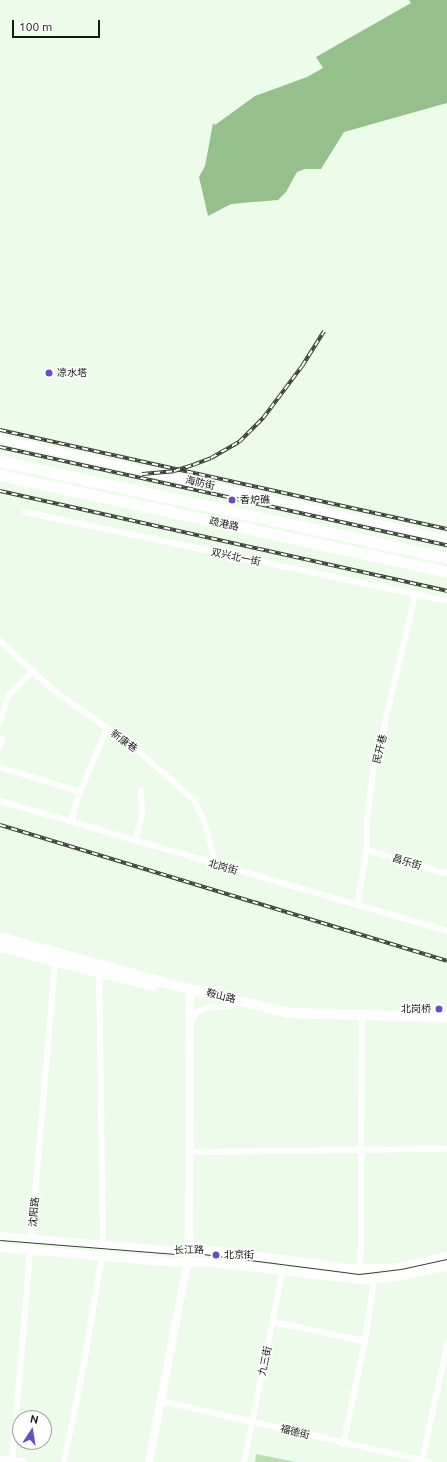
<!DOCTYPE html>
<html>
<head>
<meta charset="utf-8">
<style>
  body { margin:0 }
  #map { position:relative; width:447px; height:1462px; overflow:hidden; background:#edfcea; font-family:Ubuntu,"Noto Sans SC",sans-serif }
  div>[style] { position:absolute }
  .green>* { inset:0; background:#bdddb5 }
  .water>* { inset:0; background:#96c08b }
  .minor>* { height:6px; margin:-3px; padding:0 3px; transform-origin:3px; border-radius:3px; background:#fff }
  .tertiary>* { height:8px; margin:-4px; padding:0 4px; transform-origin:4px; border-radius:4px; background:#fff }
  .secondary>* { height:9px; margin:-4.5px; padding:0 4.5px; transform-origin:4.5px; border-radius:4.5px; background:#fff }
  .primary>* { height:10px; margin:-5px; padding:0 5px; transform-origin:5px; border-radius:5px; background:#fff }
  .trunk>* { height:11px; margin:-5.5px; padding:0 5.5px; transform-origin:5.5px; border-radius:5.5px; background:#fff }
  .tram>* { height:1px; margin:-0.5px; padding:0 0.5px; transform-origin:0.5px; border-radius:0.5px; background:#373d35 }
  .rail>* { height:3.5px; margin-top:-1.75px; transform-origin:0; background:repeating-linear-gradient(90deg,#fff 0 6px,#373d35 0 12px); box-sizing:border-box; border-block:1px solid #373d35 }
  .dots>* { width:11px; height:11px; translate:-50% -50%; box-sizing:border-box; border:2px solid #fff; border-radius:50% }
  span { translate:-50% -50%; white-space:nowrap; text-align:center; line-height:1.15; -webkit-text-stroke:3.5px #fff; paint-order:stroke }
  .poi-label { font-size:10px; color:#141913 }
  .left { translate:0 -50%; text-align:left }
  .right { translate:-100% -50%; text-align:right }
  .street-label { font-size:10px; color:#141913 }
  .north { position:absolute; left:12px; top:1410px; width:40px; height:40px; box-sizing:border-box; background:#fff; border:1px solid #a1a3a1; border-radius:50%; rotate:12deg; font-size:11px; font-weight:700; line-height:16px; text-align:center; color:#141913 }
  .north::after { content:''; display:block; margin:auto; width:14px; height:18px; background:#694dc6; clip-path:polygon(50% 0,100% 100%,50% 72%,0 100%) }
  .scale { position:absolute; left:12px; top:20px; width:88px; height:18px; box-sizing:border-box; border:2px solid #141913; border-top:0; padding-left:5px; font-size:12px; line-height:14px; white-space:nowrap; color:#141913; -webkit-text-stroke:3px #fff; paint-order:stroke }
</style>
</head>
<body>
<div id="map">
  <div class="green">
    <i style="clip-path:polygon(256px 1454px,296px 1462px,255px 1462px)"></i>
  </div>
  <div class="water">
    <i style="clip-path:polygon(409px 0,447px 0,447px 103px,344px 132px,321px 169px,305px 169px,297px 172px,286px 192px,278px 200px,231px 204px,208px 216px,199px 177px,205px 166px,213px 123px,215px 125px,255px 96px,307px 77px,323px 68px,316px 57px,411px 3px)"></i>
  </div>
  <div class="minor">
    <i style="left:25px;top:512px;width:431px;rotate:11.9deg"></i>
    <i style="left:0;top:641px;width:71px;rotate:42.7deg"></i>
    <i style="left:52px;top:689px;width:102px;rotate:35.4deg"></i>
    <i style="left:135px;top:748px;width:79px;rotate:41.4deg"></i>
    <i style="left:194px;top:800px;width:23px;rotate:65deg"></i>
    <i style="left:204px;top:821px;width:46px;rotate:74.7deg"></i>
    <i style="left:0;top:722px;width:27px;rotate:-73deg"></i>
    <i style="left:8px;top:696px;width:35px;rotate:-46deg"></i>
    <i style="left:0;top:738px;width:3px;rotate:45deg"></i>
    <i style="left:2px;top:740px;width:7px;rotate:106deg"></i>
    <i style="left:0;top:767px;width:84px;rotate:17.4deg"></i>
    <i style="left:0;top:801px;width:466px;rotate:16.2deg"></i>
    <i style="left:71px;top:822px;width:29px;rotate:-74deg"></i>
    <i style="left:79px;top:794px;width:72px;rotate:-67deg"></i>
    <i style="left:135px;top:840px;width:26px;rotate:-74deg"></i>
    <i style="left:142px;top:815px;width:24px;rotate:-92deg"></i>
    <i style="left:367px;top:850px;width:80px;rotate:16.6deg"></i>
    <i style="left:444px;top:873px;width:3px;rotate:-18deg"></i>
    <i style="left:357px;top:905px;width:56px;rotate:-79.7deg"></i>
    <i style="left:367px;top:850px;width:31px;rotate:-90deg"></i>
    <i style="left:367px;top:819px;width:46px;rotate:-82.6deg"></i>
    <i style="left:373px;top:773px;width:183px;rotate:-76.7deg"></i>
    <i style="left:191px;top:1023px;width:12px;rotate:-66deg"></i>
    <i style="left:196px;top:1012px;width:15px;rotate:-20deg"></i>
    <i style="left:210px;top:1007px;width:22px;rotate:-3deg"></i>
    <i style="left:189px;top:1152px;width:258px;rotate:-0.7deg"></i>
    <i style="left:359px;top:1272px;width:21px;rotate:-85deg"></i>
    <i style="left:361px;top:1251px;width:236px;rotate:-89.8deg"></i>
    <i style="left:273px;top:1322px;width:94px;rotate:11.7deg"></i>
    <i style="left:161px;top:1401px;width:275px;rotate:12.8deg"></i>
    <i style="left:343px;top:1444px;width:105px;rotate:-77.9deg"></i>
    <i style="left:365px;top:1341px;width:63px;rotate:-81.7deg"></i>
    <i style="left:12px;top:1462px;width:502px;rotate:-85.08deg"></i>
    <i style="left:64px;top:1462px;width:95px;rotate:-78.5deg"></i>
    <i style="left:83px;top:1369px;width:122px;rotate:-80.5deg"></i>
    <i style="left:103px;top:1249px;width:276px;rotate:-90.8deg"></i>
    <i style="left:244px;top:1462px;width:207px;rotate:-78.6deg"></i>
    <i style="left:422px;top:1462px;width:121px;rotate:-78deg"></i>
  </div>
  <div class="tertiary">
    <i style="left:0;top:439px;width:458px;rotate:12.6deg"></i>
    <i style="left:0;top:1460px;width:23px;rotate:5deg"></i>
    <i style="left:149px;top:1462px;width:212px;rotate:-79.1deg"></i>
    <i style="left:189px;top:1254px;width:258px;rotate:-89.8deg"></i>
  </div>
  <div class="secondary">
    <i style="left:0;top:1236px;width:178px;rotate:4.8deg"></i>
    <i style="left:177px;top:1251px;width:26px;rotate:-4deg"></i>
    <i style="left:203px;top:1249px;width:157px;rotate:7.3deg"></i>
    <i style="left:359px;top:1269px;width:39px;rotate:-3deg"></i>
    <i style="left:398px;top:1267px;width:50px;rotate:-12.7deg"></i>
    <i style="left:0;top:1247px;width:176px;rotate:4.9deg"></i>
    <i style="left:175px;top:1262px;width:37px"></i>
    <i style="left:212px;top:1262px;width:150px;rotate:6.5deg"></i>
    <i style="left:361px;top:1279px;width:25px;rotate:-2deg"></i>
    <i style="left:386px;top:1278px;width:62px;rotate:-12deg"></i>
  </div>
  <div class="primary">
    <i style="left:0;top:937px;width:168px;rotate:15.5deg"></i>
    <i style="left:162px;top:982px;width:131px;rotate:13.7deg"></i>
    <i style="left:289px;top:1013px;width:158px;rotate:1.5deg"></i>
    <i style="left:0;top:947px;width:158px;rotate:14.3deg"></i>
  </div>
  <div class="trunk">
    <i style="left:0;top:461px;width:457px;rotate:12.2deg"></i>
    <i style="left:0;top:475px;width:457px;rotate:12.2deg"></i>
  </div>
  <div class="tram">
    <i style="left:0;top:1240px;width:176px;rotate:4.6deg"></i>
    <i style="left:175px;top:1254px;width:28px"></i>
    <i style="left:203px;top:1254px;width:157px;rotate:7.3deg"></i>
    <i style="left:359px;top:1274px;width:42px;rotate:-6.8deg"></i>
    <i style="left:401px;top:1269px;width:47px;rotate:-12.3deg"></i>
  </div>
  <div class="rail">
    <i style="left:0;top:430px;width:458px;rotate:12.5deg"></i>
    <i style="left:0;top:447px;width:458px;rotate:12.4deg"></i>
    <i style="left:142px;top:474px;width:32px;rotate:-5deg"></i>
    <i style="left:174px;top:471px;width:20px;rotate:-18deg"></i>
    <i style="left:193px;top:465px;width:19px;rotate:-21deg"></i>
    <i style="left:211px;top:458px;width:32px;rotate:-30deg"></i>
    <i style="left:239px;top:442px;width:34px;rotate:-45deg"></i>
    <i style="left:263px;top:418px;width:65px;rotate:-53.1deg"></i>
    <i style="left:302px;top:366px;width:41px;rotate:-57.8deg"></i>
    <i style="left:0;top:491px;width:458px;rotate:12.6deg"></i>
    <i style="left:0;top:825px;width:467px;rotate:16.9deg"></i>
  </div>
  <div class="dots">
    <i style="left:49px;top:373px;background:#694dc6"></i>
    <i style="left:232px;top:500px;background:#694dc6"></i>
    <i style="left:439px;top:1009px;background:#694dc6"></i>
    <i style="left:216px;top:1255px;background:#694dc6"></i>
  </div>
  <div class="poi-label">
    <span class="left" style="left:57px;top:373px">凉水塔</span>
    <span class="left" style="left:240px;top:500px">香炉礁</span>
    <span class="right" style="left:431px;top:1009px">北岗桥</span>
    <span class="left" style="left:224px;top:1255px">北京街</span>
  </div>
  <div class="street-label">
    <span style="left:200px;top:483px;rotate:13deg">海防街</span>
    <span style="left:224px;top:524px;rotate:12deg">疏港路</span>
    <span style="left:236px;top:557px;rotate:12deg">双兴北一街</span>
    <span style="left:124px;top:741px;rotate:36deg">新康巷</span>
    <span style="left:380px;top:749px;rotate:-76deg">民开巷</span>
    <span style="left:407px;top:862px;rotate:17deg">昌乐街</span>
    <span style="left:223px;top:867px;rotate:16deg">北岗街</span>
    <span style="left:221px;top:996px;rotate:14deg">鞍山路</span>
    <span style="left:34px;top:1212px;rotate:-85deg">沈阳路</span>
    <span style="left:189px;top:1250px;rotate:-1deg">长江路</span>
    <span style="left:265px;top:1361px;rotate:-78deg">九三街</span>
    <span style="left:295px;top:1432px;rotate:14deg">福德街</span>
  </div>
  <div class="north">N</div>
  <div class="scale">100 m</div>
</div>
</body>
</html>
